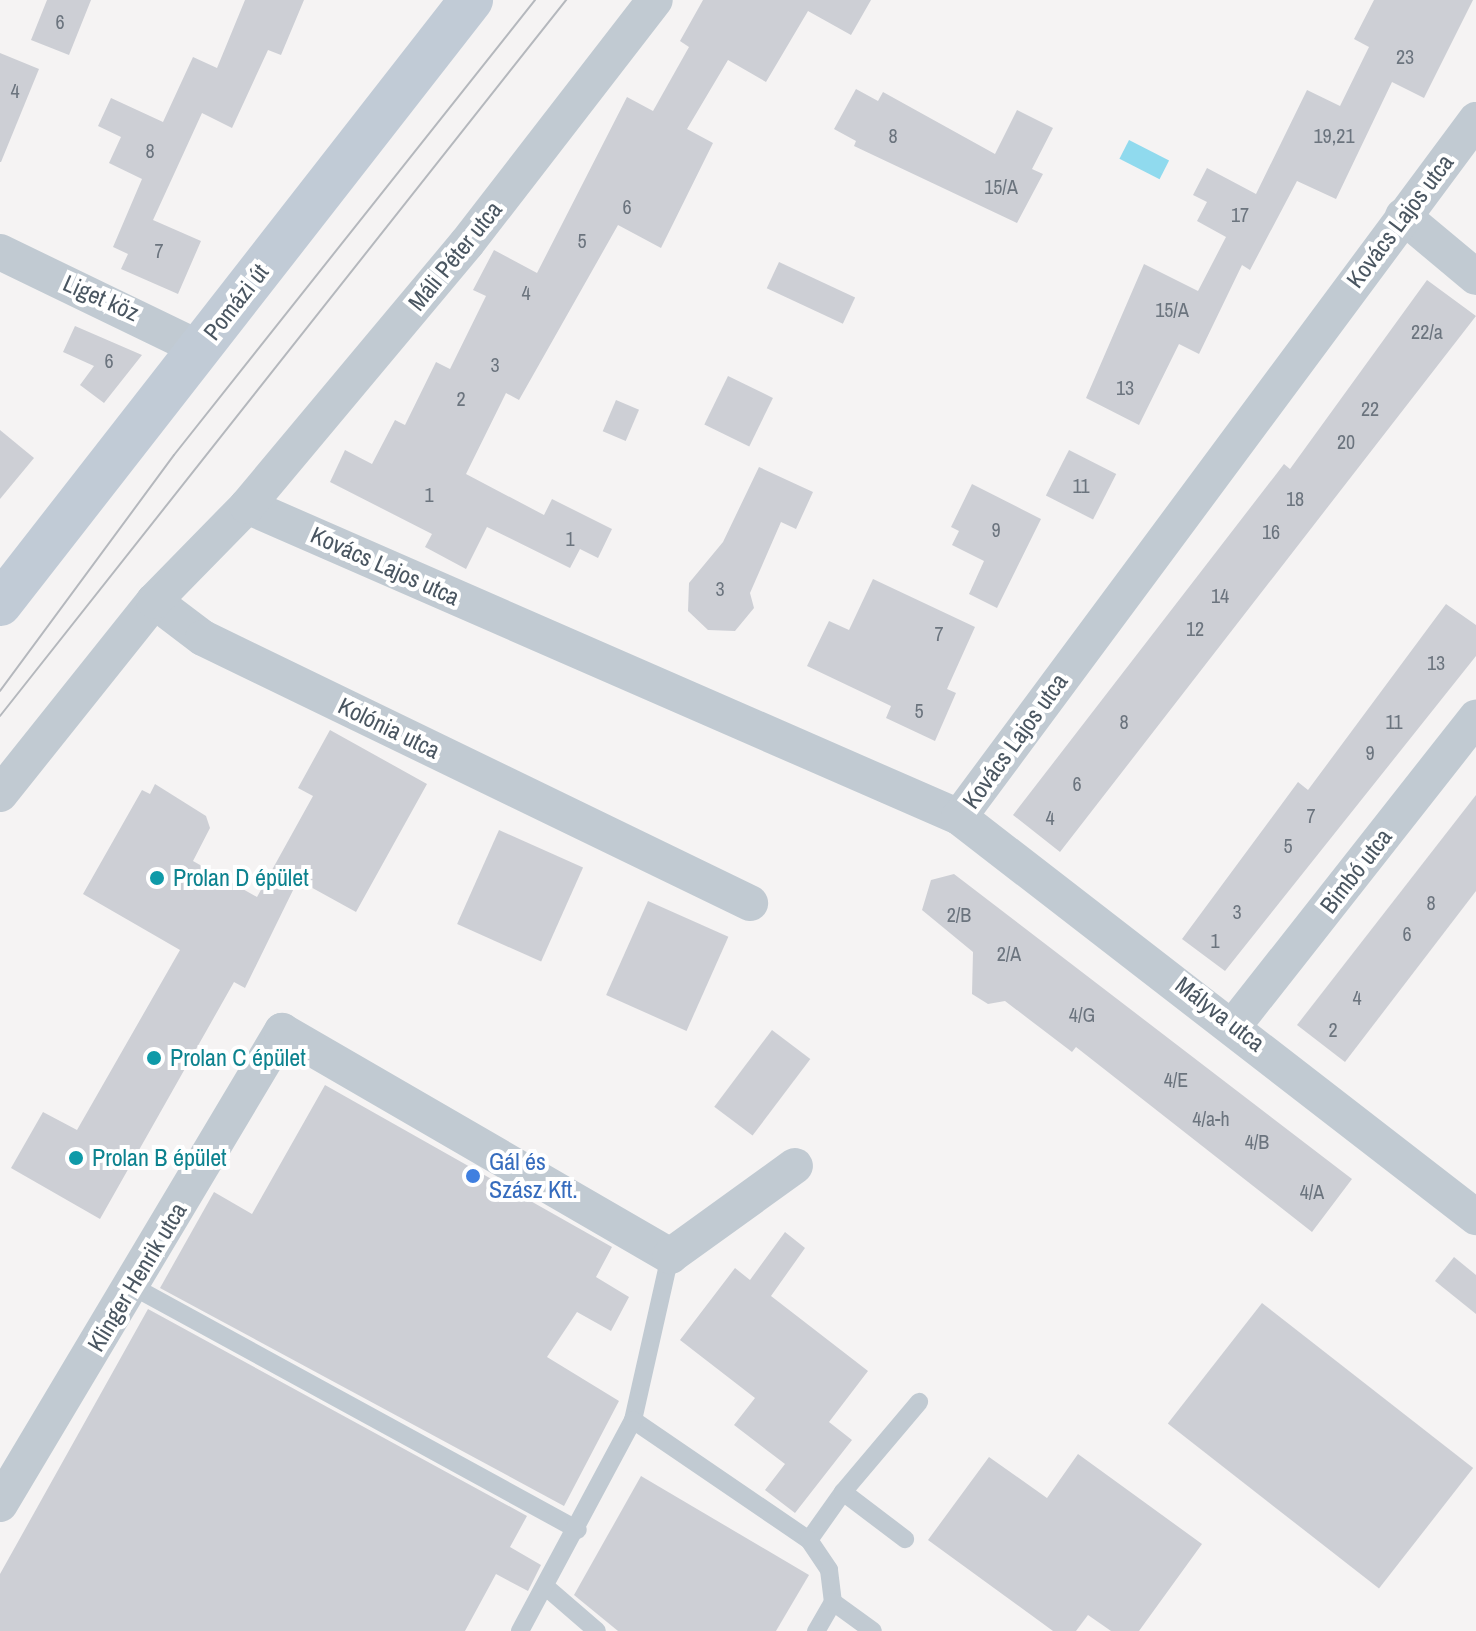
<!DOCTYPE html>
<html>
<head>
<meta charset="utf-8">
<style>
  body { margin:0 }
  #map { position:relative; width:1476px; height:1631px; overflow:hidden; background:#f5f3f3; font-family:"Archivo Narrow",sans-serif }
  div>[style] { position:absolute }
  .water>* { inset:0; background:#90daee; transform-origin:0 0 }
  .building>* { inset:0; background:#cdcfd5; transform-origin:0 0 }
  .lane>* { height:18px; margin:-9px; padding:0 9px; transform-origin:9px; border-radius:9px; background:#c1cad2 }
  .street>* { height:36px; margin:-18px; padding:0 18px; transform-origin:18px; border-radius:18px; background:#c1cad2 }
  .secondary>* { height:44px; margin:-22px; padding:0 22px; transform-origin:22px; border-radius:22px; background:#c1cbd6 }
  .tram>* { height:2px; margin:-1px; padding:0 1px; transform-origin:1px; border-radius:1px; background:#b5b8bd }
  .dots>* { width:22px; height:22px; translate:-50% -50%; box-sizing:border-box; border:4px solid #fff; border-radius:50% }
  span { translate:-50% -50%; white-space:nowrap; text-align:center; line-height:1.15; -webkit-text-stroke:8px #fff; paint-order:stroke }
  .number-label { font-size:20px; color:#6b747e }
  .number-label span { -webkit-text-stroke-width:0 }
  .street-label { font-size:24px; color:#4a5661 }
  .culture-label { font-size:24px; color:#0d838f }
  .left { translate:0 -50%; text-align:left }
  .shop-label { font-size:24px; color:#366cbe }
</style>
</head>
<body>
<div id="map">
  <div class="water">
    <i style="left:1129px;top:140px;width:45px;height:21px;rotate:27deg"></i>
  </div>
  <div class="building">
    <i style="clip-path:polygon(47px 0,91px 0,69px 55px,31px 40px)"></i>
    <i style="clip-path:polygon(245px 0,304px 0,281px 55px,268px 50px,232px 128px,202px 113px,153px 220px,201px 241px,178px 294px,121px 269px,128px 254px,113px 247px,142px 179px,109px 163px,121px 137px,98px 126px,111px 98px,163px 122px,193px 57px,217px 68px)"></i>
    <i style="clip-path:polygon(703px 0,871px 0,851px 35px,808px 11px,766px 82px,728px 60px,687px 129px,713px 143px,661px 248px,618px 225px,519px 400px,506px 393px,466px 474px,544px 515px,552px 499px,612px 529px,598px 558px,580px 549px,570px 568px,487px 527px,466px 569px,425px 547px,432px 534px,330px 482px,345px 450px,372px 464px,395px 420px,405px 425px,436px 362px,450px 369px,486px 296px,473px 290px,494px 250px,537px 273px,627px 97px,653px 111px,689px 47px,680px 41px)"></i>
    <i style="clip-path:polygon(1374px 0,1473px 0,1424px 98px,1392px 82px,1336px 199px,1297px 181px,1250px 270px,1242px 265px,1199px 354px,1179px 344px,1139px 425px,1086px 398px,1144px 264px,1198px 291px,1226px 237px,1197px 221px,1207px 202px,1193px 195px,1207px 168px,1256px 194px,1307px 90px,1340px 106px,1369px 47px,1354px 39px)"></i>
    <i style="clip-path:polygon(0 53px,39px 69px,1px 162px,0 162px)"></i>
    <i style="clip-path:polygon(856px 89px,878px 101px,883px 92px,995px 154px,1017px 110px,1053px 128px,1032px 169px,1043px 174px,1017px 223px,854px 146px,856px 141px,834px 129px)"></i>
    <i style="left:779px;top:262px;width:84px;height:29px;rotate:25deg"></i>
    <i style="clip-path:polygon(1427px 280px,1476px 316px,1060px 852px,1013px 815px,1284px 464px,1290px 469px)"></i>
    <i style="clip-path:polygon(75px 326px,142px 355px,104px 403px,80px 385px,94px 366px,63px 352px)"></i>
    <i style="left:728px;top:376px;width:50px;height:54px;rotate:26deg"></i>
    <i style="left:616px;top:400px;width:25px;height:34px;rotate:23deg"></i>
    <i style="clip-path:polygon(0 430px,34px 458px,0 499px)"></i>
    <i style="left:1069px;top:450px;width:53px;height:51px;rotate:27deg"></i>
    <i style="clip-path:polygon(759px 467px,813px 492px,796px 529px,781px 522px,750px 593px,754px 608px,735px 631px,708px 630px,688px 611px,689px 583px,723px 542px)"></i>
    <i style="clip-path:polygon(972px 484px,1041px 519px,997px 608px,969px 594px,984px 561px,952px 545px,959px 531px,951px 527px)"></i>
    <i style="clip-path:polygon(873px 579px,975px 627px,947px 689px,956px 693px,935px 741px,886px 718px,891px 706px,807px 666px,829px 621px,849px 630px)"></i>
    <i style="clip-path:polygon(1446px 604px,1476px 625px,1476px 656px,1225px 971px,1182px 939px,1298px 782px,1308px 790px)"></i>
    <i style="clip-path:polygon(330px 730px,427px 784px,356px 912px,298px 880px,245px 988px,234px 982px,100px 1219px,11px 1168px,43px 1112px,77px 1130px,180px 950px,83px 894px,142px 790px,150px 794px,155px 784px,206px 816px,210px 828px,193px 861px,257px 897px,313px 796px,298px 788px)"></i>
    <i style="clip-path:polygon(1476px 795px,1476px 891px,1345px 1062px,1297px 1025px)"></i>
    <i style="left:499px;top:830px;width:92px;height:103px;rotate:24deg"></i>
    <i style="clip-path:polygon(954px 874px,1352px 1179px,1312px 1232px,1076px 1047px,1072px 1052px,1005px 1001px,988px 1004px,972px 994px,973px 952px,922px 910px,931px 880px)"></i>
    <i style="left:648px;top:901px;width:88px;height:103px;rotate:24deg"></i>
    <i style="left:772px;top:1030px;width:48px;height:96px;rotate:37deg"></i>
    <i style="clip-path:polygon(325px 1085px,612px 1247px,596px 1277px,629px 1297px,611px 1331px,577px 1312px,547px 1357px,619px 1401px,564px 1506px,160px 1288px,214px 1192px,252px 1214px)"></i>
    <i style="clip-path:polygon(785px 1232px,805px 1248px,771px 1296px,868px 1371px,829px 1422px,852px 1440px,795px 1513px,765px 1490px,785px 1464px,734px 1425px,755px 1398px,680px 1340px,735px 1268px,750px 1280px)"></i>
    <i style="clip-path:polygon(1454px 1257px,1476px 1275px,1476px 1314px,1435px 1281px)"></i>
    <i style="left:1262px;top:1303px;width:268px;height:153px;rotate:38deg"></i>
    <i style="clip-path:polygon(148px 1309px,527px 1516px,510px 1547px,541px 1565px,528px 1591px,496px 1574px,465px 1631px,0 1631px,0 1574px)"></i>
    <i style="clip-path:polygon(1078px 1454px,1202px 1544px,1139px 1631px,1111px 1631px,1088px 1615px,1076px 1631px,1053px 1631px,928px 1540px,989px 1457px,1047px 1498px)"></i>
    <i style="clip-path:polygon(641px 1476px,809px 1575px,776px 1631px,618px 1631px,574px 1595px)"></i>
  </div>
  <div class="lane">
    <i style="left:670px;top:1256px;width:168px;rotate:102.7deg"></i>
    <i style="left:633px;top:1420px;width:213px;rotate:34.3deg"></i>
    <i style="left:809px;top:1540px;width:59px;rotate:-54.7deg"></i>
    <i style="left:843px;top:1492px;width:78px;rotate:37.2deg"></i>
    <i style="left:132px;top:1286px;width:508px;rotate:28.68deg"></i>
    <i style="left:843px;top:1492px;width:118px;rotate:-49.8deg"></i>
    <i style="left:809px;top:1540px;width:36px;rotate:56deg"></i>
    <i style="left:829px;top:1570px;width:32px;rotate:83deg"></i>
    <i style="left:833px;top:1602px;width:34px;rotate:120deg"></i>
    <i style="left:546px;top:1587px;width:67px;rotate:40.8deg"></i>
    <i style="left:833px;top:1602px;width:49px;rotate:35.9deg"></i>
    <i style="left:520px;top:1631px;width:239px;rotate:-61.8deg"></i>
  </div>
  <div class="street">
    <i style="left:1403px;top:216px;width:95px;rotate:39.9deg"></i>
    <i style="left:0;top:252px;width:221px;rotate:25.8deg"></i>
    <i style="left:247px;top:506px;width:777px;rotate:23.6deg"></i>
    <i style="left:959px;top:817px;width:868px;rotate:-53.43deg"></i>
    <i style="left:154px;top:601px;width:61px;rotate:37.1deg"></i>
    <i style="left:203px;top:638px;width:608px;rotate:25.85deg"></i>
    <i style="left:0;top:794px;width:247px;rotate:-51.4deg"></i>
    <i style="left:154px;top:601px;width:133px;rotate:-45.6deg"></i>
    <i style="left:247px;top:506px;width:343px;rotate:-50.1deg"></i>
    <i style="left:467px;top:243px;width:307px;rotate:-52.3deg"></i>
    <i style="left:959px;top:817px;width:654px;rotate:37.73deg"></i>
    <i style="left:1235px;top:1024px;width:390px;rotate:-51.8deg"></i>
    <i style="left:0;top:1504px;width:551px;rotate:-59.2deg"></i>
    <i style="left:282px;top:1031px;width:449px;rotate:30.1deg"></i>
    <i style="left:670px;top:1256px;width:154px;rotate:-35.8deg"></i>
  </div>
  <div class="secondary">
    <i style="left:0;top:604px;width:766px;rotate:-52.05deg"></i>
  </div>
  <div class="tram">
    <i style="left:0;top:691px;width:293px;rotate:-53.6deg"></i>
    <i style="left:174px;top:455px;width:581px;rotate:-51.57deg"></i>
    <i style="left:0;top:716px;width:913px;rotate:-51.67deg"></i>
  </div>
  <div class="dots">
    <i style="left:157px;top:878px;background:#0f9aa8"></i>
    <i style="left:154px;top:1058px;background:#0f9aa8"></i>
    <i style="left:76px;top:1158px;background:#0f9aa8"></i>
    <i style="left:473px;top:1176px;background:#3f7fe0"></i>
  </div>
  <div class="number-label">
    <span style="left:60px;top:21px">6</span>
    <span style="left:1405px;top:56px">23</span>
    <span style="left:15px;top:90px">4</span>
    <span style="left:893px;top:135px">8</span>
    <span style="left:1334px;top:135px">19,21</span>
    <span style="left:150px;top:150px">8</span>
    <span style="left:1001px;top:186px">15/A</span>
    <span style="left:627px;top:206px">6</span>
    <span style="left:1240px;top:214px">17</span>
    <span style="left:582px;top:240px">5</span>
    <span style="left:159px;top:250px">7</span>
    <span style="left:526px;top:292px">4</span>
    <span style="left:1172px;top:309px">15/A</span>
    <span style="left:1427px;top:331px">22/a</span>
    <span style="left:109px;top:360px">6</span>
    <span style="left:495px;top:364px">3</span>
    <span style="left:1125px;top:387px">13</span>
    <span style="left:461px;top:398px">2</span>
    <span style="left:1370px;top:408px">22</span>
    <span style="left:1346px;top:441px">20</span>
    <span style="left:1081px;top:485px">11</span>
    <span style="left:429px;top:494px">1</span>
    <span style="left:1295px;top:498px">18</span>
    <span style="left:996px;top:529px">9</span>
    <span style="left:1271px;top:531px">16</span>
    <span style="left:570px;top:538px">1</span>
    <span style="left:720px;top:588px">3</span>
    <span style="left:1220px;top:595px">14</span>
    <span style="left:1195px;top:628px">12</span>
    <span style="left:939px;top:633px">7</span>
    <span style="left:1436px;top:662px">13</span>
    <span style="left:919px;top:710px">5</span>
    <span style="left:1124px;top:721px">8</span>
    <span style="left:1394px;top:721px">11</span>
    <span style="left:1370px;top:752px">9</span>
    <span style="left:1077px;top:783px">6</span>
    <span style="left:1311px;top:815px">7</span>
    <span style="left:1050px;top:817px">4</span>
    <span style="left:1288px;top:845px">5</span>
    <span style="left:1431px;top:902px">8</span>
    <span style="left:1237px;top:911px">3</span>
    <span style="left:959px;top:914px">2/B</span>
    <span style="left:1407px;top:933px">6</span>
    <span style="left:1215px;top:940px">1</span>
    <span style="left:1009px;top:953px">2/A</span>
    <span style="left:1357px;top:997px">4</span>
    <span style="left:1082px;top:1014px">4/G</span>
    <span style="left:1333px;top:1029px">2</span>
    <span style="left:1176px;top:1079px">4/E</span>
    <span style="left:1211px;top:1118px">4/a-h</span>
    <span style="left:1257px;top:1141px">4/B</span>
    <span style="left:1312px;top:1191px">4/A</span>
  </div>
  <div class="street-label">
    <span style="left:1400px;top:221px;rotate:-53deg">Kovács Lajos utca</span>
    <span style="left:455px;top:256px;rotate:-51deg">Máli Péter utca</span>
    <span style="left:101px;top:298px;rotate:24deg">Liget köz</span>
    <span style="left:236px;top:302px;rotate:-52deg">Pomázi út</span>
    <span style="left:385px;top:566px;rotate:24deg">Kovács Lajos utca</span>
    <span style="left:389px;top:728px;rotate:26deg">Kolónia utca</span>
    <span style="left:1015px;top:741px;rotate:-54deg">Kovács Lajos utca</span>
    <span style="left:1356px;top:871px;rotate:-52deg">Bimbó utca</span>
    <span style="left:1220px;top:1014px;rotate:38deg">Mályva utca</span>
    <span style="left:137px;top:1277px;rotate:-59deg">Klinger Henrik utca</span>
  </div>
  <div class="culture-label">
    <span class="left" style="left:173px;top:878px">Prolan D épület</span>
    <span class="left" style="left:170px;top:1058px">Prolan C épület</span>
    <span class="left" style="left:92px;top:1158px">Prolan B épület</span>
  </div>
  <div class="shop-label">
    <span class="left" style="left:489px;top:1176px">Gál és<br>Szász Kft.</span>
  </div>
</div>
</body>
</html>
